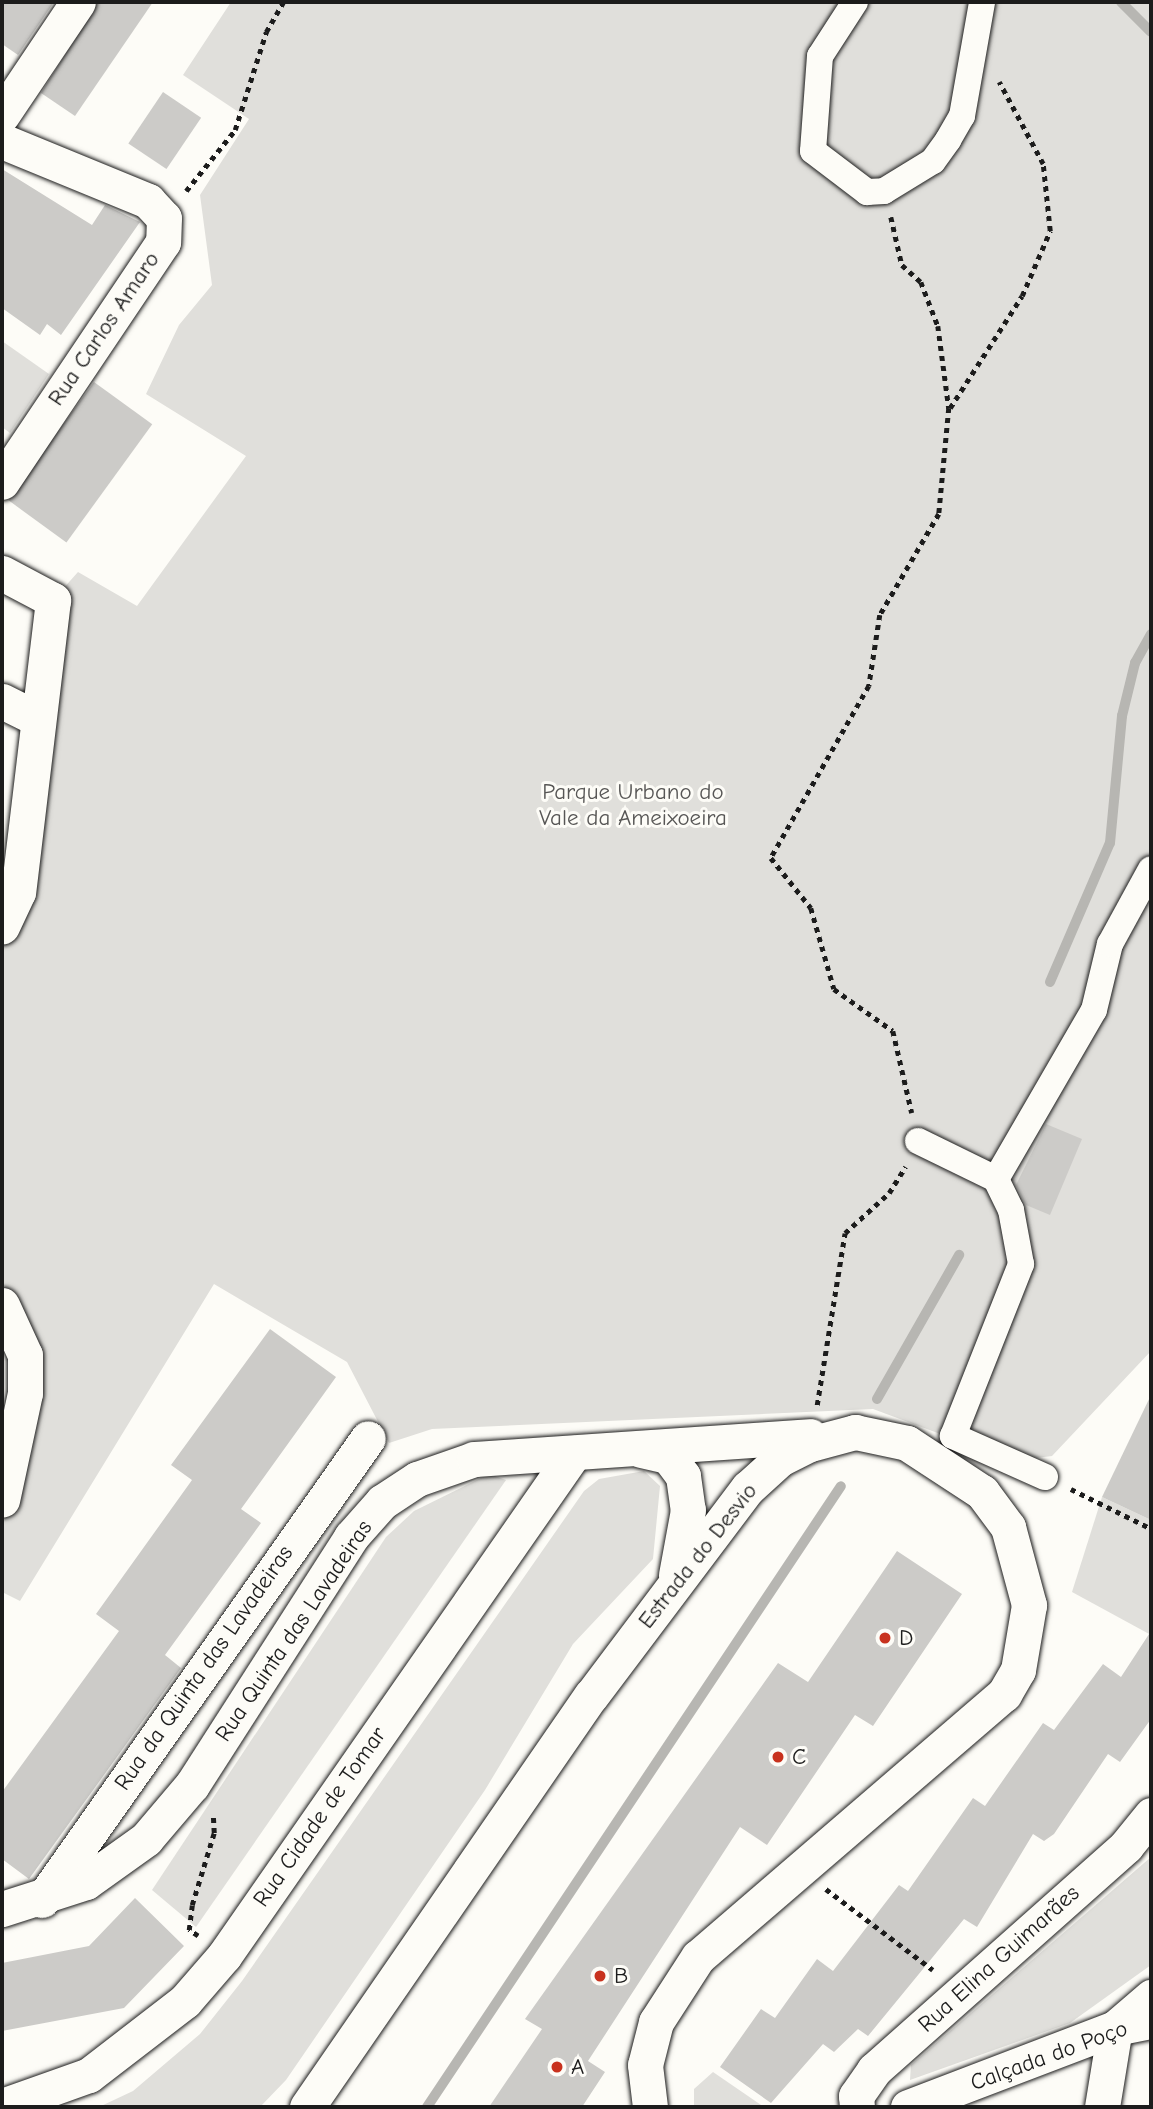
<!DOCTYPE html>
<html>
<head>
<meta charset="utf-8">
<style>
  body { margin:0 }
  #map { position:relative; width:1153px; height:2109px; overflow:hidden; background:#fdfcf7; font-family:"Comic Neue",sans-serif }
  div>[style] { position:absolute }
  .green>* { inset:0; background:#e0dfdb }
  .stream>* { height:10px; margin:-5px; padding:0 5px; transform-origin:5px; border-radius:5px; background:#b7b6b2 }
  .building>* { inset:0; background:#cccbc8; transform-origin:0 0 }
  .path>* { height:4.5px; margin-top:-2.25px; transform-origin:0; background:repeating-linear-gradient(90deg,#1c1c1c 0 5px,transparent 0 10px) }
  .roads { filter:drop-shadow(0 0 2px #1c1c1c) drop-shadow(0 0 2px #1c1c1c) }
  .pedestrian>* { height:26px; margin:-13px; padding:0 13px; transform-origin:13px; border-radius:13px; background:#fdfcf7 }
  .minor>* { height:35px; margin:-17.5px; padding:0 17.5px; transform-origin:17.5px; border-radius:17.5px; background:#fdfcf7 }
  .dots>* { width:19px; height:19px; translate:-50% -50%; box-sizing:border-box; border:4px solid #fdfcf7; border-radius:50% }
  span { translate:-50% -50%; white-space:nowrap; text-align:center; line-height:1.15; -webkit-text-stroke:6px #fdfcf7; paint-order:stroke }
  .street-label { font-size:23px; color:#1c1c1c }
  .park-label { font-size:23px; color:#575655 }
  .poi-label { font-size:23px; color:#1c1c1c }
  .left { translate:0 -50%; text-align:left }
  .frame { position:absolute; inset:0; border:4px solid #1c1c1c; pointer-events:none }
</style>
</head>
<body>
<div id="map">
  <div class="green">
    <i style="clip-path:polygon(231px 2px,1151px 2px,1151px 1351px,1052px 1456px,1013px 1461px,873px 1409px,432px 1429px,389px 1443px,347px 1362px,214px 1284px,20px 1601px,2px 1592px,2px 1526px,32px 1450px,41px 1347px,2px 1282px,2px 927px,53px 600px,78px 572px,137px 606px,246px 456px,146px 394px,179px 325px,212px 285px,200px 195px,249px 119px,183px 75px)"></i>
    <i style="clip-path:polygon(2px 341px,49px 374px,10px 433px,2px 427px)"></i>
    <i style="clip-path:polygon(644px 1471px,660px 1486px,653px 1559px,573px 1644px,485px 1790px,286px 2080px,260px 2107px,99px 2107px,133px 2091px,200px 2034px,242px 1981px,584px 1491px,599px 1479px)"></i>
    <i style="clip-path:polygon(489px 1474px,506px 1480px,196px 1927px,152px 1890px,386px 1537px,414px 1511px)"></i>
    <i style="clip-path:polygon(1102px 1497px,1151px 1520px,1151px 1635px,1072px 1592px)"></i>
    <i style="clip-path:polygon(1151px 1857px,1151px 1965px,1070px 2023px,910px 2080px,911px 2065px)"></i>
    <i style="clip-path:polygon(713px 2072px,764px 2107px,694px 2107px,694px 2089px)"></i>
  </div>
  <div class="stream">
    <i style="left:1121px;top:2px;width:42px;rotate:45deg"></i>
    <i style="left:1050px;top:982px;width:151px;rotate:-66.7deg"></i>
    <i style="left:1110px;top:843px;width:128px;rotate:-84.6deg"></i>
    <i style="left:1122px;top:716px;width:55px;rotate:-76.2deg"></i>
    <i style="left:1135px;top:663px;width:33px;rotate:-61deg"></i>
    <i style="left:877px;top:1399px;width:166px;rotate:-60.3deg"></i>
    <i style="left:427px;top:2107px;width:746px;rotate:-56.31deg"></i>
  </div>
  <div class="building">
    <i style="clip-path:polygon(2px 2px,54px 2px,18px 55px,2px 44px)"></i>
    <i style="clip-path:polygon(98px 2px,153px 2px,75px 116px,41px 93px)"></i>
    <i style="left:163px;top:92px;width:46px;height:62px;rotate:34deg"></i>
    <i style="clip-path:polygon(2px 169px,92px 225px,105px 205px,140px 222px,61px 335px,47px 324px,40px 335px,2px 308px)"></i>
    <i style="left:94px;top:382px;width:72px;height:146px;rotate:36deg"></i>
    <i style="clip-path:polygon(1046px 1124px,1082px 1139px,1050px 1215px,1026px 1205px,1016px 1185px)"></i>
    <i style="clip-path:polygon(270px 1329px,336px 1377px,241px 1509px,261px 1523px,165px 1655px,181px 1668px,29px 1879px,2px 1859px,2px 1792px,119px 1631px,96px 1614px,192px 1480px,171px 1465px)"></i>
    <i style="clip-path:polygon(1151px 1395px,1151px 1520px,1102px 1497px)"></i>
    <i style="clip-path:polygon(897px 1551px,962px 1594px,873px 1726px,855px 1715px,767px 1845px,740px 1827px,588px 2061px,605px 2072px,582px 2107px,489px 2107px,542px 2029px,525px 2019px,778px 1663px,808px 1682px)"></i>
    <i style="clip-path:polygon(1151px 1631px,1151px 1719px,1120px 1762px,1108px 1754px,1054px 1834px,1044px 1841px,1033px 1834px,977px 1927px,964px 1919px,868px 2036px,858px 2029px,834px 2052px,823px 2044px,771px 2103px,720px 2067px,761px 2009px,775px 2018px,817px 1959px,833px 1971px,899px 1885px,908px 1891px,973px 1798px,985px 1806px,1043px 1723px,1054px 1730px,1103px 1664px,1121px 1677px)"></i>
    <i style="clip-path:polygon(135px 1898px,184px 1946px,124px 2008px,2px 2031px,2px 1963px,89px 1946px)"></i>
  </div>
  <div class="path">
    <i style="left:186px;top:191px;width:78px;rotate:-51.2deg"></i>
    <i style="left:235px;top:130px;width:103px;rotate:-72.4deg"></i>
    <i style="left:266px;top:32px;width:34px;rotate:-60deg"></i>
    <i style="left:891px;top:217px;width:49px;rotate:77.1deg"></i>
    <i style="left:902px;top:265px;width:25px;rotate:42deg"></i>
    <i style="left:921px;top:282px;width:47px;rotate:68.9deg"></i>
    <i style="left:938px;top:326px;width:83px;rotate:82.4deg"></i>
    <i style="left:949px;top:408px;width:106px;rotate:95.4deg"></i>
    <i style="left:939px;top:514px;width:117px;rotate:120.3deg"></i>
    <i style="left:880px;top:615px;width:72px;rotate:98.8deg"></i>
    <i style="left:869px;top:686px;width:198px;rotate:119.7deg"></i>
    <i style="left:771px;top:858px;width:64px;rotate:51.3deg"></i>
    <i style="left:811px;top:908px;width:84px;rotate:74.1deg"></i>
    <i style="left:834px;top:989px;width:72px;rotate:35.4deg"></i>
    <i style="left:893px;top:1031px;width:84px;rotate:77deg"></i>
    <i style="left:950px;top:408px;width:133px;rotate:-57.3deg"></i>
    <i style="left:1022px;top:296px;width:71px;rotate:-66.7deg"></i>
    <i style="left:1050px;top:231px;width:67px;rotate:-96deg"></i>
    <i style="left:1043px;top:164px;width:93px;rotate:-118.2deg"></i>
    <i style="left:817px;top:1405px;width:174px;rotate:-80.8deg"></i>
    <i style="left:845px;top:1233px;width:59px;rotate:-42.3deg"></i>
    <i style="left:889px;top:1193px;width:31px;rotate:-58deg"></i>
    <i style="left:1071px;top:1489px;width:88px;rotate:26.3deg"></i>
    <i style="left:826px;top:1889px;width:134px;rotate:37.1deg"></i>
    <i style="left:198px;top:1936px;width:11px;rotate:-146deg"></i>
    <i style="left:189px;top:1930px;width:25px;rotate:-83deg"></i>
    <i style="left:192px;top:1905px;width:75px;rotate:-73deg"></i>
    <i style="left:214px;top:1833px;width:20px;rotate:-93deg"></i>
  </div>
  <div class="roads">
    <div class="pedestrian">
      <i style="left:855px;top:2px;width:64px;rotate:122.9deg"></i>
      <i style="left:820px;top:56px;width:95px;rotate:94.2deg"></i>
      <i style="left:813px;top:151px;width:68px;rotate:37.2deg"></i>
      <i style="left:867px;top:192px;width:17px;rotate:-3deg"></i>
      <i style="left:884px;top:191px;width:57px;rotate:-31.5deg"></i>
      <i style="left:933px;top:161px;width:26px;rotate:-54deg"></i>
      <i style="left:948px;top:140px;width:28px;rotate:-60deg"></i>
      <i style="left:962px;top:116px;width:116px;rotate:-80deg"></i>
      <i style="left:918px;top:1141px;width:87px;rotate:26deg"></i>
      <i style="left:1045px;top:1477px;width:101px;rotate:-156deg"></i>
      <i style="left:953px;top:1436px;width:185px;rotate:-68.4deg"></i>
      <i style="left:1021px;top:1264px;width:55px;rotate:-100.5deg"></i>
      <i style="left:1011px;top:1210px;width:34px;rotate:-116deg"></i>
      <i style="left:996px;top:1179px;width:195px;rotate:-59.9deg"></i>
      <i style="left:1094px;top:1010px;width:68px;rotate:-76.4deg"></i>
      <i style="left:1110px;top:944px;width:85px;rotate:-61.3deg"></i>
    </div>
    <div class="minor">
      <i style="left:2px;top:115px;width:136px;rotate:-56.1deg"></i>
      <i style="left:2px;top:141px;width:158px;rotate:22.3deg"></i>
      <i style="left:148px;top:201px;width:23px;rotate:47deg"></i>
      <i style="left:164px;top:218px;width:24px;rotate:92deg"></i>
      <i style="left:163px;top:242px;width:289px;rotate:123.9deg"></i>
      <i style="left:2px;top:573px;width:58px;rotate:27.9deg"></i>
      <i style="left:53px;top:600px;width:294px;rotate:96.8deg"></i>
      <i style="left:18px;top:892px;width:38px;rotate:115deg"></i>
      <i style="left:2px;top:701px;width:40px;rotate:26.6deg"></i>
      <i style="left:2px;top:1305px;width:55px;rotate:65.3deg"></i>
      <i style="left:25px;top:1355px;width:38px;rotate:90deg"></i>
      <i style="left:25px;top:1393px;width:109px;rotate:102.1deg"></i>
      <i style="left:641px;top:1450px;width:28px;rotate:13deg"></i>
      <i style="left:668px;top:1456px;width:25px;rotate:53deg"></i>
      <i style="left:683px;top:1476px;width:34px;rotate:82deg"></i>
      <i style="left:688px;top:1510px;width:66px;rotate:100.5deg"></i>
      <i style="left:42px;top:1900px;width:565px;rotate:-54.79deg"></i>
      <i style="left:2px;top:1909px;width:88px;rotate:-17.8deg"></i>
      <i style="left:86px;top:1882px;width:74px;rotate:-35.6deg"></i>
      <i style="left:146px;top:1839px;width:71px;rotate:-49.6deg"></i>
      <i style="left:192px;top:1785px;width:295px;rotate:-57.3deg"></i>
      <i style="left:351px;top:1537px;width:47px;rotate:-48.5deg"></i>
      <i style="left:382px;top:1502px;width:42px;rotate:-33.3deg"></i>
      <i style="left:417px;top:1479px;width:60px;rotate:-19.3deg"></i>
      <i style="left:474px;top:1459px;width:337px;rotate:-3.9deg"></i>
      <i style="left:2px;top:2106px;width:92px;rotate:-19.6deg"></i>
      <i style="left:89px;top:2075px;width:121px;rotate:-37.6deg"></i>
      <i style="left:185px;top:2001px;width:60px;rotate:-49.1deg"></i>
      <i style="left:224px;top:1956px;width:613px;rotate:-55.17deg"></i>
      <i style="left:307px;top:2107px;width:500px;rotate:-55.4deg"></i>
      <i style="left:591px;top:1696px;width:261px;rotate:-53deg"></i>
      <i style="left:748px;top:1488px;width:43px;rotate:-42.2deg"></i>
      <i style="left:780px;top:1459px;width:34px;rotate:-27deg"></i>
      <i style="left:810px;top:1444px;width:47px;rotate:-14.9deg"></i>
      <i style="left:855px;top:1432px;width:53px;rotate:11.9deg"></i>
      <i style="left:907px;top:1443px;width:90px;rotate:33.2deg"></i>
      <i style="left:982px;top:1492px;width:44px;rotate:53.4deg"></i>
      <i style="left:1008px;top:1527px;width:81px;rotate:74.9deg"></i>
      <i style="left:1029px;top:1605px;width:66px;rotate:99.6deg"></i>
      <i style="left:1018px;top:1670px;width:28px;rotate:120deg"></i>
      <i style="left:1004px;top:1694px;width:403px;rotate:139.3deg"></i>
      <i style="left:698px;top:1957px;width:77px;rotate:122.9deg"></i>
      <i style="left:656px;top:2022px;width:44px;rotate:104.3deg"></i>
      <i style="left:645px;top:2065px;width:42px;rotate:83.2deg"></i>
      <i style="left:857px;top:2107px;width:11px;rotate:-95deg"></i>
      <i style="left:856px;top:2096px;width:32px;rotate:-55deg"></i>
      <i style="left:874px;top:2070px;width:337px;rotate:-41.6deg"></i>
      <i style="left:1126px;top:1846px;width:40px;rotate:-51deg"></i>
      <i style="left:908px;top:2107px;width:222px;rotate:-20.9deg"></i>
      <i style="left:1115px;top:2028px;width:37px;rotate:-11deg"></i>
      <i style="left:1102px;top:2107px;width:80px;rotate:-80.7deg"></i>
      <i style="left:1115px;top:2028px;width:48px;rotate:-40.7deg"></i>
    </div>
  </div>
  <div class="dots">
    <i style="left:885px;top:1638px;background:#c8321e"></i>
    <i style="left:778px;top:1757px;background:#c8321e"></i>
    <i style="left:600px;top:1976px;background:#c8321e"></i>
    <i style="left:557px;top:2067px;background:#c8321e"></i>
  </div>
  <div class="street-label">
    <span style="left:104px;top:329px;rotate:-56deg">Rua Carlos Amaro</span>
    <span style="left:698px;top:1556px;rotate:-52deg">Estrada do Desvio</span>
    <span style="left:294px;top:1631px;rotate:-56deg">Rua Quinta das Lavadeiras</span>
    <span style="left:204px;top:1668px;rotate:-55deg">Rua da Quinta das Lavadeiras</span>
    <span style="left:320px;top:1817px;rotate:-55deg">Rua Cidade de Tomar</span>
    <span style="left:999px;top:1959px;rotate:-42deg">Rua Elina Guimarães</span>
    <span style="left:1049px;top:2056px;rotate:-20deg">Calçada do Poço</span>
  </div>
  <div class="park-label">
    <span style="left:633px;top:805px">Parque Urbano do<br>Vale da Ameixoeira</span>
  </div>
  <div class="poi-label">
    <span class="left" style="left:899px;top:1638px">D</span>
    <span class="left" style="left:792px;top:1757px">C</span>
    <span class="left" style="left:614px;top:1976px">B</span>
    <span class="left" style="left:571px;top:2067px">A</span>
  </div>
  <div class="frame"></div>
</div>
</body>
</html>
